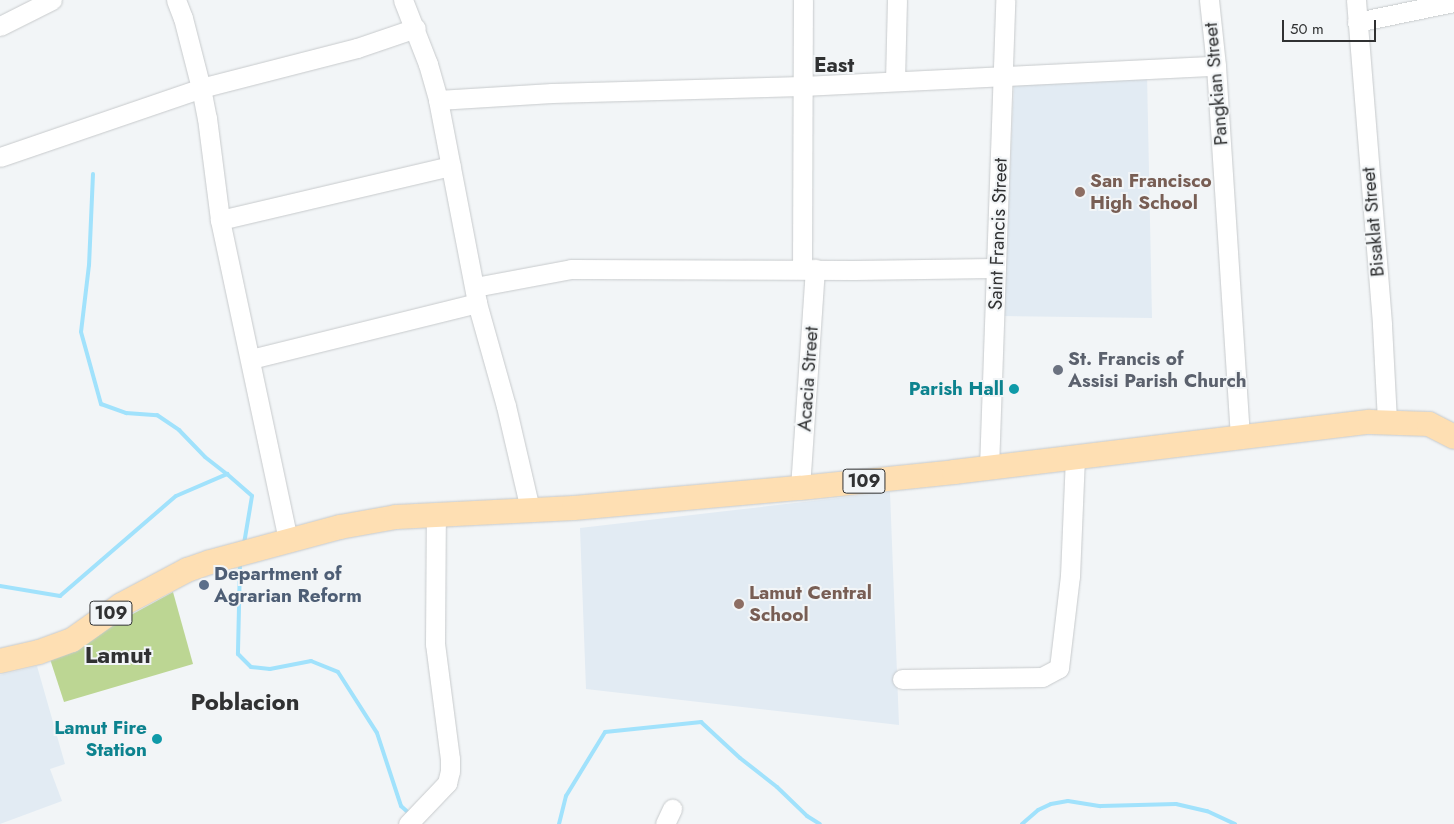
<!DOCTYPE html>
<html>
<head>
<meta charset="utf-8">
<style>
  body { margin:0 }
  #map { position:relative; width:1454px; height:824px; overflow:hidden; background:#f2f5f7; font-family:Jost,sans-serif }
  div>[style] { position:absolute }
  .built>* { inset:0; background:#e2ebf3 }
  .green>* { inset:0; background:#bcd693 }
  .stream>* { height:4px; margin:-2px; padding:0 2px; transform-origin:2px; border-radius:2px; background:#a1e2fc }
  .roads { filter:drop-shadow(0 0 1px #c7cacc) drop-shadow(0 0 1px #c7cacc) }
  .minor>* { height:19px; margin:-9.5px; padding:0 9.5px; transform-origin:9.5px; border-radius:9.5px; background:#fff }
  .major>* { height:24px; margin:-12px; padding:0 12px; transform-origin:12px; border-radius:12px; background:#fedfb3 }
  .dots>* { width:14px; height:14px; translate:-50% -50%; box-sizing:border-box; border:2px solid #f2f5f7; border-radius:50% }
  span { translate:-50% -50%; white-space:nowrap; text-align:center; line-height:1.15; -webkit-text-stroke:4px #f2f5f7; paint-order:stroke }
  .shield-label span { padding:1px 4px; background:#f2f5f7; border:1px solid; border-radius:4px; -webkit-text-stroke-width:0 }
  .shield-label { font-size:18px; color:#303132; font-weight:700 }
  .street-label { font-size:19px; color:#303132 }
  .education-label { font-size:19px; color:#785e54; font-weight:700 }
  .left { translate:0 -50%; text-align:left }
  .worship-label { font-size:19px; color:#5b616d; font-weight:700 }
  .culture-label { font-size:19px; color:#0d838f; font-weight:700 }
  .right { translate:-100% -50%; text-align:right }
  .service-label { font-size:19px; color:#4e5e75; font-weight:700 }
  .quarter-label { font-size:21px; color:#303132; font-weight:700 }
  .district-label { font-size:24px; color:#303132; font-weight:700 }
  .scale { position:absolute; left:1282px; top:20px; width:94px; height:22px; box-sizing:border-box; border:2px solid #303132; border-top:0; padding-left:6px; font-size:15px; line-height:18px; white-space:nowrap; color:#303132; -webkit-text-stroke:4px #f2f5f7; paint-order:stroke }
</style>
</head>
<body>
<div id="map">
  <div class="built">
    <i style="clip-path:polygon(1147px 74px,1152px 318px,1004px 316px,1014px 82px)"></i>
    <i style="clip-path:polygon(890px 492px,899px 725px,586px 689px,580px 528px)"></i>
    <i style="clip-path:polygon(37px 666px,65px 764px,50px 769px,62px 801px,0 824px,0 675px)"></i>
  </div>
  <div class="green">
    <i style="clip-path:polygon(173px 592px,193px 664px,64px 702px,50px 659px)"></i>
  </div>
  <div class="stream">
    <i style="left:93px;top:174px;width:91px;rotate:92.5deg"></i>
    <i style="left:89px;top:265px;width:67px;rotate:96.8deg"></i>
    <i style="left:81px;top:332px;width:75px;rotate:74.5deg"></i>
    <i style="left:101px;top:404px;width:27px;rotate:20deg"></i>
    <i style="left:126px;top:413px;width:31px;rotate:4deg"></i>
    <i style="left:157px;top:415px;width:27px;rotate:34deg"></i>
    <i style="left:179px;top:430px;width:37px;rotate:46deg"></i>
    <i style="left:205px;top:457px;width:28px;rotate:38deg"></i>
    <i style="left:240px;top:563px;width:91px;rotate:91.3deg"></i>
    <i style="left:238px;top:654px;width:18px;rotate:45deg"></i>
    <i style="left:251px;top:667px;width:19px;rotate:6deg"></i>
    <i style="left:270px;top:669px;width:42px;rotate:-11deg"></i>
    <i style="left:311px;top:661px;width:29px;rotate:22deg"></i>
    <i style="left:338px;top:672px;width:72px;rotate:57.4deg"></i>
    <i style="left:377px;top:733px;width:77px;rotate:71.8deg"></i>
    <i style="left:401px;top:806px;width:12px;rotate:42deg"></i>
    <i style="left:0;top:586px;width:61px;rotate:9.5deg"></i>
    <i style="left:60px;top:596px;width:153px;rotate:-40.8deg"></i>
    <i style="left:176px;top:496px;width:56px;rotate:-23.3deg"></i>
    <i style="left:227px;top:474px;width:33px;rotate:41deg"></i>
    <i style="left:252px;top:496px;width:49px;rotate:99.5deg"></i>
    <i style="left:559px;top:824px;width:29px;rotate:-76deg"></i>
    <i style="left:566px;top:796px;width:75px;rotate:-58.6deg"></i>
    <i style="left:605px;top:732px;width:97px;rotate:-5.9deg"></i>
    <i style="left:701px;top:722px;width:53px;rotate:42.7deg"></i>
    <i style="left:740px;top:758px;width:47px;rotate:38.1deg"></i>
    <i style="left:777px;top:787px;width:42px;rotate:44deg"></i>
    <i style="left:807px;top:816px;width:15px;rotate:32deg"></i>
    <i style="left:1022px;top:824px;width:21px;rotate:-41deg"></i>
    <i style="left:1038px;top:810px;width:14px;rotate:-25deg"></i>
    <i style="left:1051px;top:804px;width:17px;rotate:-10deg"></i>
    <i style="left:1068px;top:801px;width:33px;rotate:9deg"></i>
    <i style="left:1101px;top:806px;width:75px;rotate:-1.5deg"></i>
    <i style="left:1176px;top:804px;width:32px;rotate:13deg"></i>
    <i style="left:1207px;top:811px;width:31px;rotate:25deg"></i>
  </div>
  <div class="roads">
    <div class="minor">
      <i style="left:176px;top:0;width:19px;rotate:69deg"></i>
      <i style="left:183px;top:18px;width:72px;rotate:75.6deg"></i>
      <i style="left:201px;top:88px;width:31px;rotate:79deg"></i>
      <i style="left:207px;top:118px;width:103px;rotate:82.7deg"></i>
      <i style="left:220px;top:220px;width:328px;rotate:78deg"></i>
      <i style="left:403px;top:0;width:69px;rotate:68.7deg"></i>
      <i style="left:428px;top:64px;width:37px;rotate:74deg"></i>
      <i style="left:438px;top:100px;width:207px;rotate:79.1deg"></i>
      <i style="left:477px;top:303px;width:107px;rotate:74.3deg"></i>
      <i style="left:506px;top:406px;width:106px;rotate:76.9deg"></i>
      <i style="left:1209px;top:0;width:66px;rotate:83.9deg"></i>
      <i style="left:1216px;top:66px;width:373px;rotate:86.3deg"></i>
      <i style="left:1356px;top:0;width:326px;rotate:85.4deg"></i>
      <i style="left:1382px;top:325px;width:97px;rotate:87deg"></i>
      <i style="left:1357px;top:22px;width:99px;rotate:-11.7deg"></i>
      <i style="left:0;top:26px;width:58px;rotate:-26.6deg"></i>
      <i style="left:895px;top:81px;width:81px;rotate:-88.6deg"></i>
      <i style="left:438px;top:100px;width:114px;rotate:-3.5deg"></i>
      <i style="left:552px;top:93px;width:250px;rotate:-1.6deg"></i>
      <i style="left:802px;top:86px;width:414px;rotate:-2.8deg"></i>
      <i style="left:0;top:157px;width:213px;rotate:-18.9deg"></i>
      <i style="left:201px;top:88px;width:161px;rotate:-14.4deg"></i>
      <i style="left:357px;top:48px;width:62px;rotate:-18.7deg"></i>
      <i style="left:220px;top:220px;width:237px;rotate:-13.2deg"></i>
      <i style="left:802px;top:269px;width:269px;rotate:-89.8deg"></i>
      <i style="left:475px;top:287px;width:98px;rotate:-10.6deg"></i>
      <i style="left:571px;top:269px;width:283px;rotate:0.2deg"></i>
      <i style="left:854px;top:270px;width:142px;rotate:-0.8deg"></i>
      <i style="left:251px;top:359px;width:233px;rotate:-13.9deg"></i>
      <i style="left:989px;top:468px;width:468px;rotate:-88deg"></i>
      <i style="left:800px;top:488px;width:220px;rotate:-86.1deg"></i>
      <i style="left:902px;top:679px;width:140px;rotate:-0.8deg"></i>
      <i style="left:1042px;top:677px;width:19px;rotate:-28deg"></i>
      <i style="left:1059px;top:668px;width:93px;rotate:-83.2deg"></i>
      <i style="left:1070px;top:576px;width:119px;rotate:-87.6deg"></i>
      <i style="left:408px;top:824px;width:57px;rotate:-46.4deg"></i>
      <i style="left:447px;top:783px;width:12px;rotate:-76deg"></i>
      <i style="left:450px;top:771px;width:12px;rotate:-90deg"></i>
      <i style="left:450px;top:759px;width:116px;rotate:-97.4deg"></i>
      <i style="left:435px;top:644px;width:129px;rotate:-89.6deg"></i>
      <i style="left:665px;top:824px;width:17px;rotate:-65deg"></i>
    </div>
    <div class="major">
      <i style="left:0;top:661px;width:40px;rotate:-13deg"></i>
      <i style="left:39px;top:652px;width:35px;rotate:-20deg"></i>
      <i style="left:72px;top:640px;width:60px;rotate:-35.5deg"></i>
      <i style="left:121px;top:605px;width:75px;rotate:-27.9deg"></i>
      <i style="left:187px;top:570px;width:24px;rotate:-19deg"></i>
      <i style="left:210px;top:562px;width:135px;rotate:-15.1deg"></i>
      <i style="left:340px;top:527px;width:57px;rotate:-10.1deg"></i>
      <i style="left:396px;top:517px;width:178px;rotate:-2.9deg"></i>
      <i style="left:574px;top:508px;width:227px;rotate:-5.1deg"></i>
      <i style="left:800px;top:488px;width:155px;rotate:-5.9deg"></i>
      <i style="left:954px;top:472px;width:419px;rotate:-6.9deg"></i>
      <i style="left:1370px;top:422px;width:59px;rotate:1.9deg"></i>
      <i style="left:1429px;top:424px;width:28px;rotate:27deg"></i>
    </div>
  </div>
  <div class="dots">
    <i style="left:1080px;top:192px;background:#8d6e63"></i>
    <i style="left:1058px;top:370px;background:#6b7280"></i>
    <i style="left:1014px;top:389px;background:#0f9aa8"></i>
    <i style="left:204px;top:585px;background:#5c6f8a"></i>
    <i style="left:739px;top:604px;background:#8d6e63"></i>
    <i style="left:157px;top:739px;background:#0f9aa8"></i>
  </div>
  <div class="shield-label">
    <span style="left:864px;top:481px">109</span>
    <span style="left:111px;top:613px">109</span>
  </div>
  <div class="street-label">
    <span style="left:1216px;top:84px;rotate:-95deg">Pangkian Street</span>
    <span style="left:1373px;top:222px;rotate:-95deg">Bisaklat Street</span>
    <span style="left:998px;top:234px;rotate:-88deg">Saint Francis Street</span>
    <span style="left:808px;top:379px;rotate:-86deg">Acacia Street</span>
  </div>
  <div class="education-label">
    <span class="left" style="left:1090px;top:192px">San Francisco<br>High School</span>
    <span class="left" style="left:749px;top:604px">Lamut Central<br>School</span>
  </div>
  <div class="worship-label">
    <span class="left" style="left:1068px;top:370px">St. Francis of<br>Assisi Parish Church</span>
  </div>
  <div class="culture-label">
    <span class="right" style="left:1004px;top:389px">Parish Hall</span>
    <span class="right" style="left:147px;top:739px">Lamut Fire<br>Station</span>
  </div>
  <div class="service-label">
    <span class="left" style="left:214px;top:585px">Department of<br>Agrarian Reform</span>
  </div>
  <div class="quarter-label">
    <span style="left:834px;top:65px">East</span>
  </div>
  <div class="district-label">
    <span style="left:118px;top:655px">Lamut</span>
    <span style="left:245px;top:702px">Poblacion</span>
  </div>
  <div class="scale">50 m</div>
</div>
</body>
</html>
